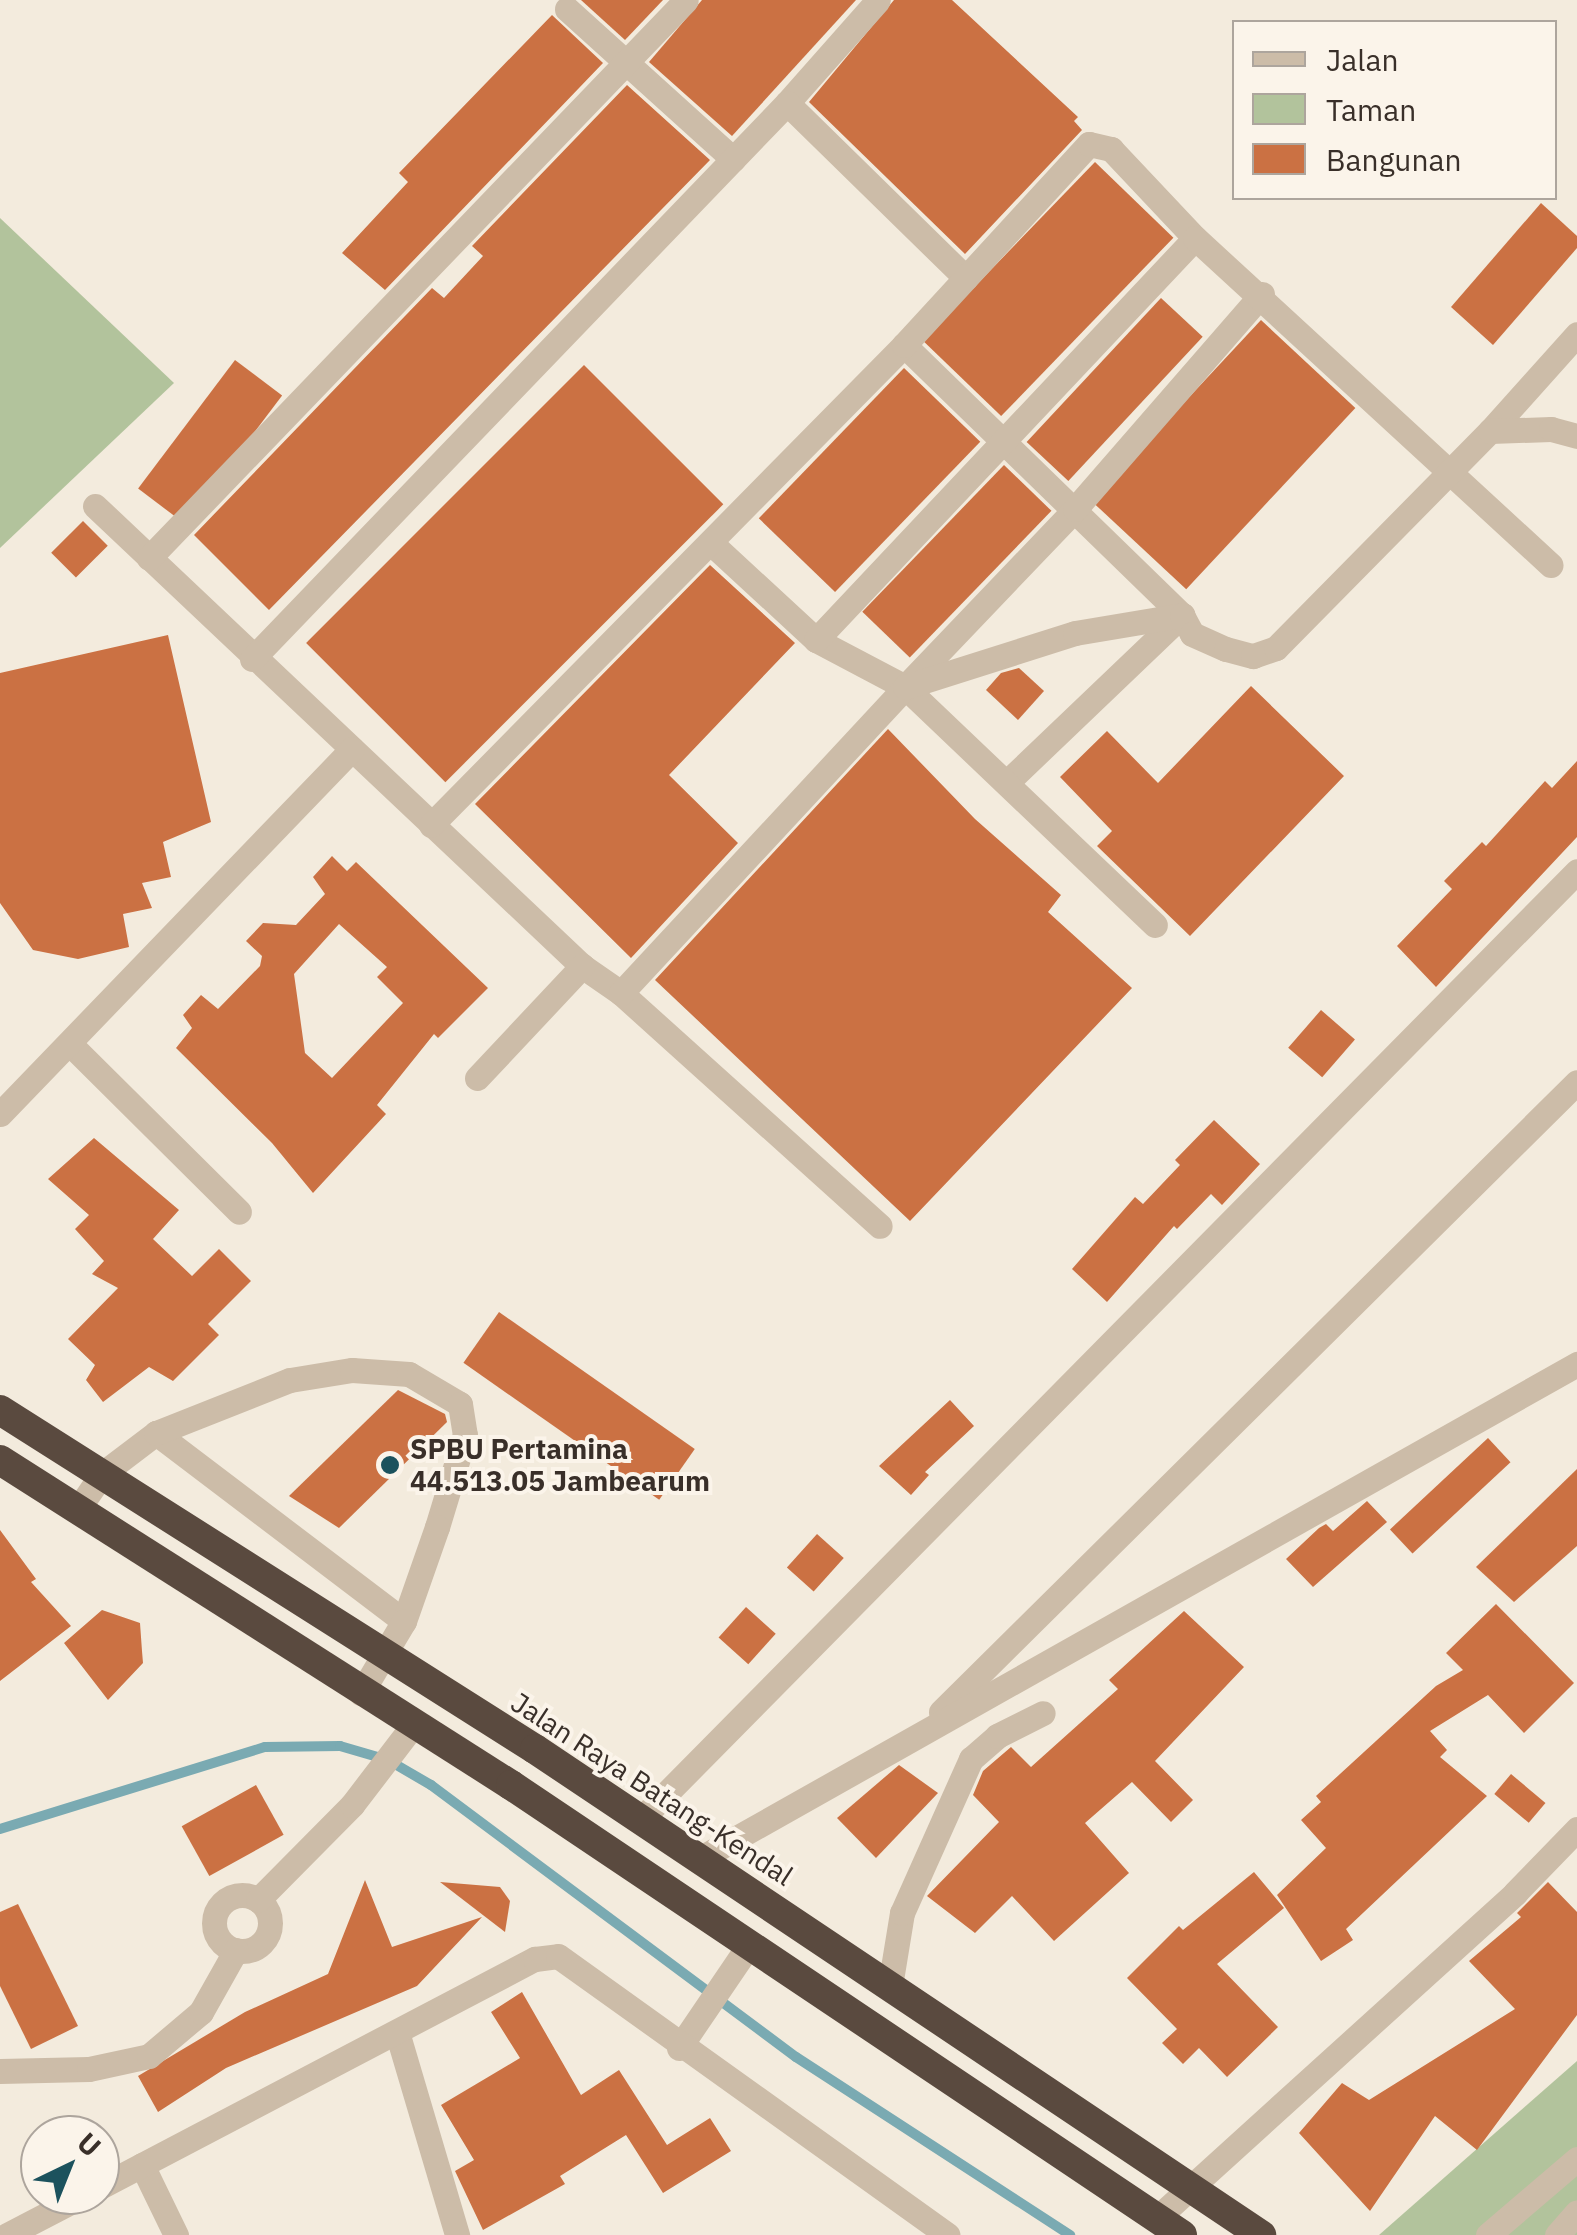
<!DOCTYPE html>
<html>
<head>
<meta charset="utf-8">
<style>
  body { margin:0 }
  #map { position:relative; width:1577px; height:2235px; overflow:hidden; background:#f3ebdd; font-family:"IBM Plex Sans",sans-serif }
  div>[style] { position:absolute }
  .green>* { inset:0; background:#b2c39c }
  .stream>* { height:10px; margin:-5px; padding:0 5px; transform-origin:5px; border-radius:5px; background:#7aaab2 }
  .building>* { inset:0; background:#cb7143; transform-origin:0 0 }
  .minor>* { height:25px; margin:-12.5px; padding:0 12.5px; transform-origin:12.5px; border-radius:12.5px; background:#ccbca8 }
  .minor>.ring { margin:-12.5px; padding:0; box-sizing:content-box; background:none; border:25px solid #ccbca8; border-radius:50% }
  .highway>* { height:30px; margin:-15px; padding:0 15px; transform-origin:15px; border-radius:15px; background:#5a4a3f }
  .dots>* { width:28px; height:28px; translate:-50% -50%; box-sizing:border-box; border:5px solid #fbf4ea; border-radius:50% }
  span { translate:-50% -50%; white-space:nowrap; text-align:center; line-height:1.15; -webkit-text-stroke:8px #fbf4ea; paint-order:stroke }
  .poi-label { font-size:28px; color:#392f29; font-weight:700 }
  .left { translate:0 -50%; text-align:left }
  .street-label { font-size:28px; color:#392f29 }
  .legend { position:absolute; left:1232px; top:20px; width:325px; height:180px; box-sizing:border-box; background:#fbf4ea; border:2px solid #ada59d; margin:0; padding:12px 18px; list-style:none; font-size:30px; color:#392f29 }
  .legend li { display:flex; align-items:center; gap:20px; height:50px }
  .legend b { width:50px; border:2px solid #ada59d }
  .north { position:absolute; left:20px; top:2115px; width:100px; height:100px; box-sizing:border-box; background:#fbf4ea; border:2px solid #ada59d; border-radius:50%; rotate:43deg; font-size:28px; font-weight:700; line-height:40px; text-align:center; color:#392f29 }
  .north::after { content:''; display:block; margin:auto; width:35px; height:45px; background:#1c525d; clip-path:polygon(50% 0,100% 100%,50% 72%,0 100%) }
</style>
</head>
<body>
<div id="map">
  <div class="green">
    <i style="clip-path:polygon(0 218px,174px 383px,0 548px)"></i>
    <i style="clip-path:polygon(1577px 2061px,1577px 2235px,1379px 2235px)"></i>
  </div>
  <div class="stream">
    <i style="left:0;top:1829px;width:277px;rotate:-17.2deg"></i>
    <i style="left:265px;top:1747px;width:75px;rotate:-0.8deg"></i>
    <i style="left:340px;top:1746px;width:50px;rotate:16.3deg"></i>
    <i style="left:388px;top:1760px;width:50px;rotate:30.2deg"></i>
    <i style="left:431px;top:1785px;width:455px;rotate:36.7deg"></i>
    <i style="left:796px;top:2057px;width:327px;rotate:33deg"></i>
  </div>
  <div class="building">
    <i style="clip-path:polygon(581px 0,663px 0,625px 40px)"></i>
    <i style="clip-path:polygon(702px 0,856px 0,732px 136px,649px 62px)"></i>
    <i style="clip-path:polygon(894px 0,952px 0,1078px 117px,1074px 121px,1082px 130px,965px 254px,809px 102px)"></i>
    <i style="clip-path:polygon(552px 15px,603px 63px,385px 290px,342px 253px,408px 182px,399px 173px)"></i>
    <i style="clip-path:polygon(627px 85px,710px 160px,269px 610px,194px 535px,432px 288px,444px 298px,483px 256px,472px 246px)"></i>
    <i style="left:1095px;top:162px;width:109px;height:248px;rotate:44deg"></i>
    <i style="clip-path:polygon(1541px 203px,1577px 236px,1577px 248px,1493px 345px,1451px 307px)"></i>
    <i style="left:1161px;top:298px;width:57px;height:197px;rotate:43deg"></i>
    <i style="left:1261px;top:320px;width:129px;height:248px;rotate:43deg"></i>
    <i style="left:235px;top:360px;width:59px;height:161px;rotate:37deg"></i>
    <i style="left:584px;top:365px;width:197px;height:393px;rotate:45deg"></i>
    <i style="left:904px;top:368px;width:106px;height:209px;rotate:44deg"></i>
    <i style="left:1004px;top:465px;width:66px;height:204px;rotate:44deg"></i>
    <i style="left:83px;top:521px;width:35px;height:45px;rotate:45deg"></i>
    <i style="clip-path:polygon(710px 565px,795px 643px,669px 775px,738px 843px,631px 958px,475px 804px)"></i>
    <i style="clip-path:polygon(168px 635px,211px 822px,163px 842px,171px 877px,142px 883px,152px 908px,123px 914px,129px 947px,78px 959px,33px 950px,0 903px,0 673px)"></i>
    <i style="clip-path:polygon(1019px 668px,1044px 691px,1018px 720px,986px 690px,1001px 673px)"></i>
    <i style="clip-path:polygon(1251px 686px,1344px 776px,1190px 936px,1097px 846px,1112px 831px,1060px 777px,1107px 731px,1158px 783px)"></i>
    <i style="clip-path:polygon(888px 729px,975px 819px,1061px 895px,1048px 912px,1132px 988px,910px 1221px,655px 980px)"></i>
    <i style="clip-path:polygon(1577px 761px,1577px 837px,1436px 987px,1397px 946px,1452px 889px,1444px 881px,1482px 842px,1486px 846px,1545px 781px,1552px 788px)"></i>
    <i style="clip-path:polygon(evenodd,332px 856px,347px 871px,356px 862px,488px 988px,438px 1038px,434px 1034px,377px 1105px,386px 1114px,313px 1193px,272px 1143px,176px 1048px,192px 1028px,183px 1015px,201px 995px,218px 1009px,260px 966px,262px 956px,246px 941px,263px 923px,296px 925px,325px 894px,313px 877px,332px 856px,339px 924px,387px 967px,377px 977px,403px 1003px,332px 1078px,305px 1053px,294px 974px,339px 924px)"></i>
    <i style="left:1321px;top:1010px;width:45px;height:50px;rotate:41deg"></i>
    <i style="clip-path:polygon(1214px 1120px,1260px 1164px,1222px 1205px,1211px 1194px,1177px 1229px,1174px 1226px,1107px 1302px,1072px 1269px,1135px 1197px,1143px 1204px,1180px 1165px,1175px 1160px)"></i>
    <i style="clip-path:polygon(94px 1138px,179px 1210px,153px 1239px,192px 1276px,219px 1249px,251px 1281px,208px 1324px,219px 1335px,173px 1381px,149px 1367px,103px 1402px,86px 1380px,95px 1365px,68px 1339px,118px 1288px,92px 1274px,104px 1261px,75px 1229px,89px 1215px,48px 1179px)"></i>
    <i style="left:499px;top:1312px;width:239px;height:62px;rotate:35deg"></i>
    <i style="clip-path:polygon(398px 1390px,445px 1414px,447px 1422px,339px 1528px,289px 1496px)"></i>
    <i style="clip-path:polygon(950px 1400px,974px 1426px,925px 1472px,929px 1475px,911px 1495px,879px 1466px)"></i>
    <i style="left:1488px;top:1438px;width:33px;height:134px;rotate:47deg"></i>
    <i style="clip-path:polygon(1577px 1469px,1577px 1546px,1514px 1602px,1476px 1567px)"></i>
    <i style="clip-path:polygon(1367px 1501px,1387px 1522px,1313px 1587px,1286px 1559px,1319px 1528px,1326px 1524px,1333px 1531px)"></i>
    <i style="clip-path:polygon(0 1530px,36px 1579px,31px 1582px,71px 1626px,0 1681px)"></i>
    <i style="left:817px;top:1534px;width:36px;height:45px;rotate:42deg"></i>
    <i style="clip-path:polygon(1496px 1604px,1574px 1683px,1524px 1733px,1488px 1695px,1430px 1731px,1447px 1750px,1440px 1757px,1487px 1796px,1346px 1929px,1353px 1940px,1321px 1961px,1277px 1895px,1326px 1848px,1301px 1820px,1321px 1802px,1316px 1796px,1436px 1686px,1463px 1670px,1446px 1653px)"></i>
    <i style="left:746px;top:1607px;width:40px;height:41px;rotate:42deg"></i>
    <i style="clip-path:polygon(102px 1610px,140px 1623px,142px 1651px,143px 1663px,108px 1700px,64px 1643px)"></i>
    <i style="clip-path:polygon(1184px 1611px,1244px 1667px,1155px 1761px,1193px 1800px,1171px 1822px,1132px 1782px,1085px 1823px,1129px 1873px,1054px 1941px,1012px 1896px,975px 1933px,927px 1896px,999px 1822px,973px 1795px,983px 1771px,1011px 1747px,1031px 1767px,1118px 1689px,1109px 1680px)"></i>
    <i style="clip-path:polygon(899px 1765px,938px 1793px,876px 1858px,837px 1818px)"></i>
    <i style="left:1511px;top:1774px;width:45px;height:26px;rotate:40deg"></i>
    <i style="left:256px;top:1785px;width:57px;height:85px;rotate:61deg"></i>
    <i style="clip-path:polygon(1254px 1872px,1284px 1908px,1217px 1964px,1278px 2027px,1227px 2077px,1199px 2048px,1183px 2064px,1162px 2043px,1177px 2029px,1127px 1978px,1179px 1926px,1183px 1930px)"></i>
    <i style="clip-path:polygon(365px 1880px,392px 1947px,482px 1917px,417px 1986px,226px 2068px,158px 2112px,138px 2076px,245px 2012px,328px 1974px)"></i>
    <i style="clip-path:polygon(440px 1882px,500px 1887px,510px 1901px,505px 1932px)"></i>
    <i style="clip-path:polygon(1548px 1882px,1577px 1912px,1577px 2015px,1477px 2150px,1435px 2116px,1370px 2211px,1299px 2133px,1342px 2083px,1369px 2100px,1515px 2009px,1469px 1961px,1521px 1917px,1517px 1913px)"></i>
    <i style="clip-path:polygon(18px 1904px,78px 2026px,31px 2049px,0 1986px,0 1912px)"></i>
    <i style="clip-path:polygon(522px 1992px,581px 2095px,619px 2070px,667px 2145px,710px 2118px,731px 2151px,663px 2193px,626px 2135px,560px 2176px,565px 2184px,483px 2230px,455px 2171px,474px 2160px,441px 2105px,520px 2058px,491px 2012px)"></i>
  </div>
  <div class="minor">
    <i style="left:567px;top:9px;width:224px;rotate:42.1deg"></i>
    <i style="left:787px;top:103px;width:137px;rotate:-48.5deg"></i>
    <i style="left:904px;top:345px;width:388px;rotate:44.2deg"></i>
    <i style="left:1182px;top:615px;width:243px;rotate:136.3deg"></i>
    <i style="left:1490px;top:431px;width:130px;rotate:-48.1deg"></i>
    <i style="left:95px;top:506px;width:670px;rotate:43.37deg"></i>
    <i style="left:582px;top:966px;width:47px;rotate:34.7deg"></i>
    <i style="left:621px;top:993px;width:348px;rotate:42deg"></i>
    <i style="left:711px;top:543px;width:143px;rotate:42.7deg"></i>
    <i style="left:816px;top:640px;width:101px;rotate:27.8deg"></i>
    <i style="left:905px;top:687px;width:345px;rotate:43.6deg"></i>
    <i style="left:149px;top:558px;width:774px;rotate:-46.1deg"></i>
    <i style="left:816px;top:640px;width:552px;rotate:-46.69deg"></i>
    <i style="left:252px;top:659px;width:772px;rotate:-46.1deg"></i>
    <i style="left:787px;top:103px;width:250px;rotate:44.4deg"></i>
    <i style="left:908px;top:684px;width:242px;rotate:-46.3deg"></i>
    <i style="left:1075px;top:509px;width:285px;rotate:-49deg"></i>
    <i style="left:431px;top:825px;width:674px;rotate:-45.42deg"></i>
    <i style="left:904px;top:345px;width:273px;rotate:-47.4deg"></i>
    <i style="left:1089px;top:144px;width:23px;rotate:13deg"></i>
    <i style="left:1111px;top:149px;width:122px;rotate:46.7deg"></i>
    <i style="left:1195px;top:238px;width:483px;rotate:42.6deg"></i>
    <i style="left:621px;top:993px;width:417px;rotate:-47.1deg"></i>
    <i style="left:905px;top:687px;width:178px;rotate:-17.6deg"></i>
    <i style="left:1075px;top:633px;width:109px;rotate:-9.5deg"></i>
    <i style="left:1182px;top:615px;width:21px;rotate:62deg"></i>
    <i style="left:1192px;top:634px;width:37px;rotate:24deg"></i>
    <i style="left:1226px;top:649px;width:28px;rotate:15deg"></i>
    <i style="left:1253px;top:656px;width:24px;rotate:-19deg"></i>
    <i style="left:1276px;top:648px;width:305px;rotate:-45.4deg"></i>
    <i style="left:1490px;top:431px;width:61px;rotate:-1.9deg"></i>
    <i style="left:1551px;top:429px;width:27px;rotate:15deg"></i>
    <i style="left:70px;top:1044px;width:238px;rotate:44.8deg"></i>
    <i style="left:477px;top:1078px;width:154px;rotate:-46.8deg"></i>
    <i style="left:0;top:1114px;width:507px;rotate:-46.04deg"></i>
    <i style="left:156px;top:1433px;width:311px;rotate:37.2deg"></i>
    <i style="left:78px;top:1509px;width:42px;rotate:-55.6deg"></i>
    <i style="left:102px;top:1474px;width:68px;rotate:-37.2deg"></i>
    <i style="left:156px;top:1433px;width:144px;rotate:-21.6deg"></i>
    <i style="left:290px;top:1380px;width:63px;rotate:-9.2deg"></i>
    <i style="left:352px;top:1370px;width:57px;rotate:4deg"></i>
    <i style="left:409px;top:1374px;width:59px;rotate:30.5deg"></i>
    <i style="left:460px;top:1404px;width:31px;rotate:81deg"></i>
    <i style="left:465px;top:1435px;width:96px;rotate:106.9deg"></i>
    <i style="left:437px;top:1527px;width:100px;rotate:109.3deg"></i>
    <i style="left:404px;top:1621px;width:84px;rotate:120.8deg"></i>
    <i style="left:941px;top:1712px;width:895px;rotate:-44.73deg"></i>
    <i style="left:641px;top:1819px;width:1332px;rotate:-45.36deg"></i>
    <i style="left:701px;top:1858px;width:1006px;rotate:-29.42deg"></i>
    <i class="ring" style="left:214px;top:1895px;width:31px;height:31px"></i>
    <i style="left:258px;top:1900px;width:134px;rotate:-45.3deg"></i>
    <i style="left:352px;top:1805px;width:102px;rotate:-52.6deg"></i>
    <i style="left:890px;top:1986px;width:74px;rotate:-80.7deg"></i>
    <i style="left:902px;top:1913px;width:169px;rotate:-65.9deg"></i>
    <i style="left:971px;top:1759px;width:35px;rotate:-41deg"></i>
    <i style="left:997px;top:1736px;width:51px;rotate:-26.6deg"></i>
    <i style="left:397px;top:2032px;width:212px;rotate:73.5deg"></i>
    <i style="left:679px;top:2048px;width:125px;rotate:-55.8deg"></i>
    <i style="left:0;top:2071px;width:89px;rotate:-1.3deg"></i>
    <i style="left:89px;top:2069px;width:61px;rotate:-12.2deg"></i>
    <i style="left:149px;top:2056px;width:68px;rotate:-40.2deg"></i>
    <i style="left:201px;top:2012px;width:71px;rotate:-60.6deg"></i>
    <i style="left:142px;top:2165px;width:78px;rotate:64.1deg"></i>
    <i style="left:100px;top:2187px;width:491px;rotate:-27.7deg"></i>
    <i style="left:535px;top:1959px;width:23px;rotate:-7deg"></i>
    <i style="left:558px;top:1956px;width:479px;rotate:35.6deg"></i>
    <i style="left:1157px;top:2218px;width:484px;rotate:-42.2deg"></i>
    <i style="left:1515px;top:1893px;width:89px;rotate:-45.9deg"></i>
    <i style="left:7px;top:2235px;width:87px;rotate:-27.5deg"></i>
    <i style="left:1488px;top:2235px;width:117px;rotate:-40.5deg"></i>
    <i style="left:1557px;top:2235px;width:30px;rotate:-49deg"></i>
  </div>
  <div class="highway">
    <i style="left:0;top:1410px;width:633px;rotate:32.36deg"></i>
    <i style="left:535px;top:1749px;width:874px;rotate:33.8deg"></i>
    <i style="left:0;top:1460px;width:606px;rotate:32.46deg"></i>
    <i style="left:511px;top:1785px;width:808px;rotate:33.85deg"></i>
  </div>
  <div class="dots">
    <i style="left:390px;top:1465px;background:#1c525d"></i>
  </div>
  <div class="poi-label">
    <span class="left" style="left:410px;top:1465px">SPBU Pertamina<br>44.513.05 Jambearum</span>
  </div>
  <div class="street-label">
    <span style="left:652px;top:1789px;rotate:33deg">Jalan Raya Batang-Kendal</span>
  </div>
  <ul class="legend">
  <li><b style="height:12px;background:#ccbca8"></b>Jalan</li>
  <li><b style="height:28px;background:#b2c39c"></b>Taman</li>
  <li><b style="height:28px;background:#cb7143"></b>Bangunan</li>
  </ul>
  <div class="north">U</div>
</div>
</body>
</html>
